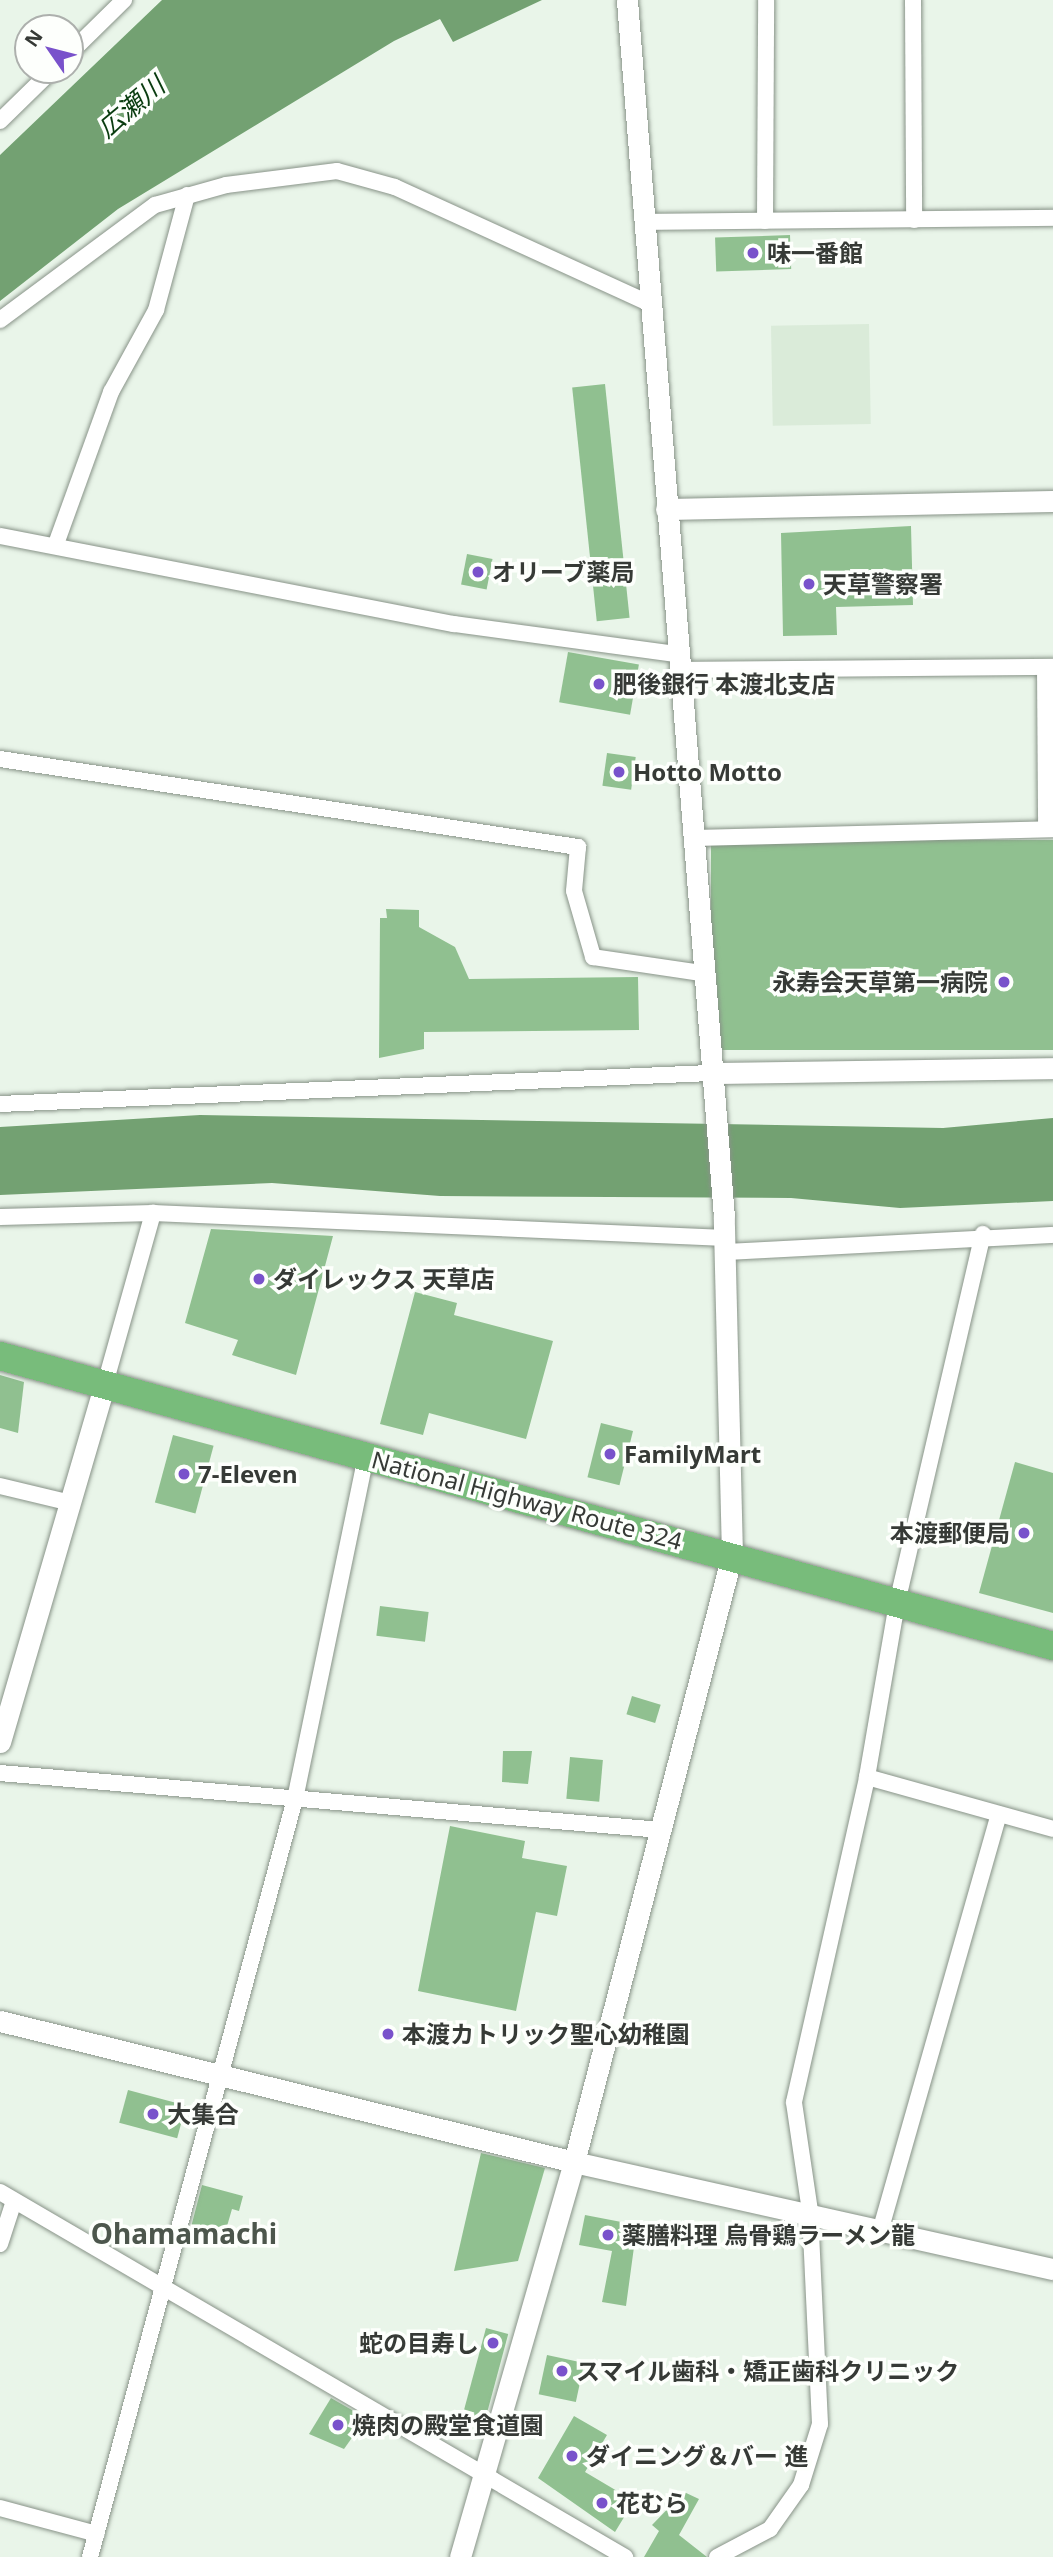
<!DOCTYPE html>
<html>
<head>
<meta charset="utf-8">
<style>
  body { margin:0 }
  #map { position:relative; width:1053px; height:2557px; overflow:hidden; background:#e9f5e9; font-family:"Noto Sans","Noto Sans JP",sans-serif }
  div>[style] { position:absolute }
  .built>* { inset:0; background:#daebd9; transform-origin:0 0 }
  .water>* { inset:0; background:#73a172 }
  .building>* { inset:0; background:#90c090; transform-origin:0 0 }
  .roads { filter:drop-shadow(0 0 2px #889388) drop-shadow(0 0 2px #889388) }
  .minor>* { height:16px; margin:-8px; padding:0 8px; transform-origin:8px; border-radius:8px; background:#fff }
  .tertiary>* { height:21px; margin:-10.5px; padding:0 10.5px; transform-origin:10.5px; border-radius:10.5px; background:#fff }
  .trunk>* { height:28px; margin:-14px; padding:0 14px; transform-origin:14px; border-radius:14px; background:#78bc7b }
  .dots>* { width:19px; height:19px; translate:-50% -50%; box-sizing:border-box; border:4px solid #fdfffc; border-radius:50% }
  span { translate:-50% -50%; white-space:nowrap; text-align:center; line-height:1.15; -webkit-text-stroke:7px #fdfffc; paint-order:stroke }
  .poi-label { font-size:24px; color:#363a36; font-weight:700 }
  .left { translate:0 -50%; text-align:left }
  .right { translate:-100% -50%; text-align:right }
  .street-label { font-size:24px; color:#363a36 }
  .water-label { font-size:26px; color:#093c0f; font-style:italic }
  .quarter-label { font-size:28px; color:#4c564c; font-weight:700 }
  .north { position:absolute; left:14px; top:14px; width:70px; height:70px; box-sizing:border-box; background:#fdfffc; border:2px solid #adb0ad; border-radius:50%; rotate:305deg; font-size:19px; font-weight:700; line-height:28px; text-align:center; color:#363a36 }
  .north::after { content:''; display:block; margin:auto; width:24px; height:32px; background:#7952cb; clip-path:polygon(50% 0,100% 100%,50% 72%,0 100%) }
</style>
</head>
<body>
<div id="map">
  <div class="built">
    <i style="left:869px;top:324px;width:100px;height:98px;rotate:89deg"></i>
  </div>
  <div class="water">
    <i style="clip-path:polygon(162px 0,542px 0,453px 42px,440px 19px,394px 41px,118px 209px,0 301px,0 155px)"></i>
    <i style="clip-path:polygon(200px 1115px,943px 1128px,1053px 1118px,1053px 1201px,900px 1208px,791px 1198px,440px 1196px,272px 1183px,0 1195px,0 1127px)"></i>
  </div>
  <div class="building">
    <i style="left:790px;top:235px;width:34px;height:75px;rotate:88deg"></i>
    <i style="left:605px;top:384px;width:235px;height:33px;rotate:84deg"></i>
    <i style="clip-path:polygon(911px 526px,913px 605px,836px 607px,837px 635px,783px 636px,781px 533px)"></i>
    <i style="left:467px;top:554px;width:26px;height:31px;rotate:11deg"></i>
    <i style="left:568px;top:652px;width:72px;height:51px;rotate:10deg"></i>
    <i style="left:607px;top:753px;width:29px;height:33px;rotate:8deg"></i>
    <i style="left:1053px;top:840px;width:210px;height:342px;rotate:90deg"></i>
    <i style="clip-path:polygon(386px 909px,419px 910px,419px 927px,455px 947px,469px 979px,638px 977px,639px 1030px,424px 1032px,424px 1049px,379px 1058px,380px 918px,387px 918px)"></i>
    <i style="clip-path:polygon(211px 1229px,333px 1236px,296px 1375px,232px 1355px,238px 1340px,185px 1323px)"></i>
    <i style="clip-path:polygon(415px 1292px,457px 1303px,454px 1315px,553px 1341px,526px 1439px,429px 1413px,423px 1435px,380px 1424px)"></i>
    <i style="clip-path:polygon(0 1375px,24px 1382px,18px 1433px,0 1428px)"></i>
    <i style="left:601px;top:1423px;width:33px;height:56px;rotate:14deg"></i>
    <i style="left:173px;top:1435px;width:42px;height:70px;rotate:15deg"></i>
    <i style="clip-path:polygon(1015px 1462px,1053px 1473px,1053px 1613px,979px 1593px)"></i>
    <i style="left:380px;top:1606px;width:49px;height:30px;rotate:7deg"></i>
    <i style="left:632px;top:1696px;width:30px;height:19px;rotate:17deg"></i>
    <i style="clip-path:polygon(503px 1751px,532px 1751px,528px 1784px,502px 1782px)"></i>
    <i style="left:570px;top:1757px;width:33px;height:42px;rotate:5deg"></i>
    <i style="clip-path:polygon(450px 1826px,525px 1841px,522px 1858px,567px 1866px,557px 1916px,536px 1912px,516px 2011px,418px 1991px)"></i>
    <i style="left:128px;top:2090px;width:60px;height:34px;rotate:15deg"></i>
    <i style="clip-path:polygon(481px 2153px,545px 2168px,518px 2261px,454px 2271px)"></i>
    <i style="clip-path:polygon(202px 2185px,243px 2196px,239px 2211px,232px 2209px,223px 2240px,190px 2231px)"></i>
    <i style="clip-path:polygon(585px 2215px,637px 2225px,626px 2306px,602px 2302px,612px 2251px,579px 2245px)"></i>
    <i style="left:486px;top:2328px;width:23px;height:92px;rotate:15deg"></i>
    <i style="left:547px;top:2355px;width:38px;height:40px;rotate:12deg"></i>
    <i style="clip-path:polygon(331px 2398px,366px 2418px,344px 2449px,309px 2434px)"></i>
    <i style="clip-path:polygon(574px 2416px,607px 2435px,585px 2472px,634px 2501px,615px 2532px,538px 2478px)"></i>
    <i style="clip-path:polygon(684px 2492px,699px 2499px,679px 2535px,707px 2557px,644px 2557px,659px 2531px,652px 2525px)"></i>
  </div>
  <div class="roads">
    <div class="minor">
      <i style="left:913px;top:0;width:220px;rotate:89.7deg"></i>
      <i style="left:70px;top:53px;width:76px;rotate:-44.5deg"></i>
      <i style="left:0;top:121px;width:73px;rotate:-44.4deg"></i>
      <i style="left:765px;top:221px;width:221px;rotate:-89.7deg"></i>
      <i style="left:644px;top:222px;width:409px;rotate:-0.6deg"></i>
      <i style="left:0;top:320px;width:193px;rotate:-36.6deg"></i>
      <i style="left:155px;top:205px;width:74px;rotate:-15.7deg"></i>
      <i style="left:226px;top:185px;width:112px;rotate:-7.2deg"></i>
      <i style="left:337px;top:171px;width:60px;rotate:15.4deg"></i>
      <i style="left:395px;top:187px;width:281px;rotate:24.6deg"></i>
      <i style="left:0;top:536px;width:462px;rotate:11deg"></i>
      <i style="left:454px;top:624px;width:225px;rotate:7.7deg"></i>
      <i style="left:56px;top:544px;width:162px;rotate:-70.1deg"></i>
      <i style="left:111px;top:392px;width:94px;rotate:-61.2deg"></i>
      <i style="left:156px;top:310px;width:119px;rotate:-74.9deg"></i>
      <i style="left:1045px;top:667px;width:162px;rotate:89.6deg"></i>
      <i style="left:679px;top:670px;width:374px;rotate:-0.5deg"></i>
      <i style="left:0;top:759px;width:585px;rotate:8.66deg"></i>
      <i style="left:578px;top:847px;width:44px;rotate:95.2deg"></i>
      <i style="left:574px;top:891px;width:69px;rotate:73.9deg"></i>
      <i style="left:593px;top:957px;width:110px;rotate:8.4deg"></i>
      <i style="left:692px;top:838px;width:361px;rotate:-1.4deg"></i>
      <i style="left:0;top:1104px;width:711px;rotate:-2.5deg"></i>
      <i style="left:0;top:1217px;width:153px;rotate:-1.5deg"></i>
      <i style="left:153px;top:1213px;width:573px;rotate:2.5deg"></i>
      <i style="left:725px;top:1252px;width:328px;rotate:-3deg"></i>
      <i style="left:105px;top:1384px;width:178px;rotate:-74.3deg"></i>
      <i style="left:0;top:1486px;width:73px;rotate:13.5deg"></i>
      <i style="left:0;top:1773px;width:663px;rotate:4.93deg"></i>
      <i style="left:867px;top:1777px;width:193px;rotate:15.6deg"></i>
      <i style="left:0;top:2192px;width:724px;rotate:30.28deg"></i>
      <i style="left:881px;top:2228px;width:430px;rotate:-74.1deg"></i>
      <i style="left:0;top:2244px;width:45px;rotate:-72deg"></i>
      <i style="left:0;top:2508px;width:100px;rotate:15deg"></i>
      <i style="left:90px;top:2557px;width:785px;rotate:-74.87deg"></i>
      <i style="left:295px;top:1799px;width:350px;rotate:-78.3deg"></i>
      <i style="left:717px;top:2557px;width:60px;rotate:-27.8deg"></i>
      <i style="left:770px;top:2529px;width:54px;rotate:-54.8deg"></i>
      <i style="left:801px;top:2485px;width:64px;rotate:-72.7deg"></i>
      <i style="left:820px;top:2424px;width:213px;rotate:-92.7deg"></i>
      <i style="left:810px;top:2211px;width:110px;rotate:-98.4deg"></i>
      <i style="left:794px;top:2102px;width:333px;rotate:-77.3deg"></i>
      <i style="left:867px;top:1777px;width:177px;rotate:-80.2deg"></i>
      <i style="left:897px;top:1603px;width:379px;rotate:-76.9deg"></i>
    </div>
    <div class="tertiary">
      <i style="left:666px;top:509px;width:387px;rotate:-1.2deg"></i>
      <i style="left:710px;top:1073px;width:343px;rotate:-0.8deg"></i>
      <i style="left:0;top:1742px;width:373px;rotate:-73.7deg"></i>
      <i style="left:0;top:2021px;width:591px;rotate:13.8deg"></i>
      <i style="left:574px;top:2162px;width:491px;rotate:12.6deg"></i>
      <i style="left:460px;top:2557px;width:411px;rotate:-73.9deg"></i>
      <i style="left:574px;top:2162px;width:627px;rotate:-75.41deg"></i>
      <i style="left:732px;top:1555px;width:338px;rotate:-91.4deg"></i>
      <i style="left:724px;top:1217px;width:1221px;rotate:-94.56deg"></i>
    </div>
    <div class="trunk">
      <i style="left:0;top:1356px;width:1092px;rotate:15.4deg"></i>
    </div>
  </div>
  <div class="dots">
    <i style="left:753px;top:253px;background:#7952cb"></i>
    <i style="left:478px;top:572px;background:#7952cb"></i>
    <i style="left:809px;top:584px;background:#7952cb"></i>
    <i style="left:599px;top:684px;background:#7952cb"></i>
    <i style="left:619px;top:772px;background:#7952cb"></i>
    <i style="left:1004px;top:982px;background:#7952cb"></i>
    <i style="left:259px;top:1279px;background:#7952cb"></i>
    <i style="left:610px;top:1454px;background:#7952cb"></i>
    <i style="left:184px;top:1474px;background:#7952cb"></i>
    <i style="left:1024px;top:1533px;background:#7952cb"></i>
    <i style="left:388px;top:2034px;background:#7952cb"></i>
    <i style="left:153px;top:2114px;background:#7952cb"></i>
    <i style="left:608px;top:2235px;background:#7952cb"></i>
    <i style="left:493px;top:2343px;background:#7952cb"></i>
    <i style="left:562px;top:2371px;background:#7952cb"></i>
    <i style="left:338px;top:2425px;background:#7952cb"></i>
    <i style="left:572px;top:2456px;background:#7952cb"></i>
    <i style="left:602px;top:2503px;background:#7952cb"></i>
  </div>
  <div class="poi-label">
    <span class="left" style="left:767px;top:253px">味一番館</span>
    <span class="left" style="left:492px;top:572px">オリーブ薬局</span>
    <span class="left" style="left:823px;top:584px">天草警察署</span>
    <span class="left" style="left:613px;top:684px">肥後銀行 本渡北支店</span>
    <span class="left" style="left:633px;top:772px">Hotto Motto</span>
    <span class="right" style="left:988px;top:982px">永寿会天草第一病院</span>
    <span class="left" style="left:273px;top:1279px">ダイレックス 天草店</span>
    <span class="left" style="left:624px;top:1454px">FamilyMart</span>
    <span class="left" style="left:198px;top:1474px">7-Eleven</span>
    <span class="right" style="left:1010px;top:1533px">本渡郵便局</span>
    <span class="left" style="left:402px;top:2034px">本渡カトリック聖心幼稚園</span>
    <span class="left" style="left:167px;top:2114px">大集合</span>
    <span class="left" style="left:622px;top:2235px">薬膳料理 烏骨鶏ラーメン龍</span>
    <span class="right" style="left:479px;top:2343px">蛇の目寿し</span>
    <span class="left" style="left:576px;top:2371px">スマイル歯科・矯正歯科クリニック</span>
    <span class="left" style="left:352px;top:2425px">焼肉の殿堂食道園</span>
    <span class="left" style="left:586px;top:2456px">ダイニング＆バー 進</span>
    <span class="left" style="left:616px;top:2503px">花むら</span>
  </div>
  <div class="street-label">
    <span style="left:527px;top:1500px;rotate:15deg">National Highway Route 324</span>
  </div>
  <div class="water-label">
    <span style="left:131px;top:107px;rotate:-40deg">広瀬川</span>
  </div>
  <div class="quarter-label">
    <span style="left:184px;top:2233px">Ohamamachi</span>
  </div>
  <div class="north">N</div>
</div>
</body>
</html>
